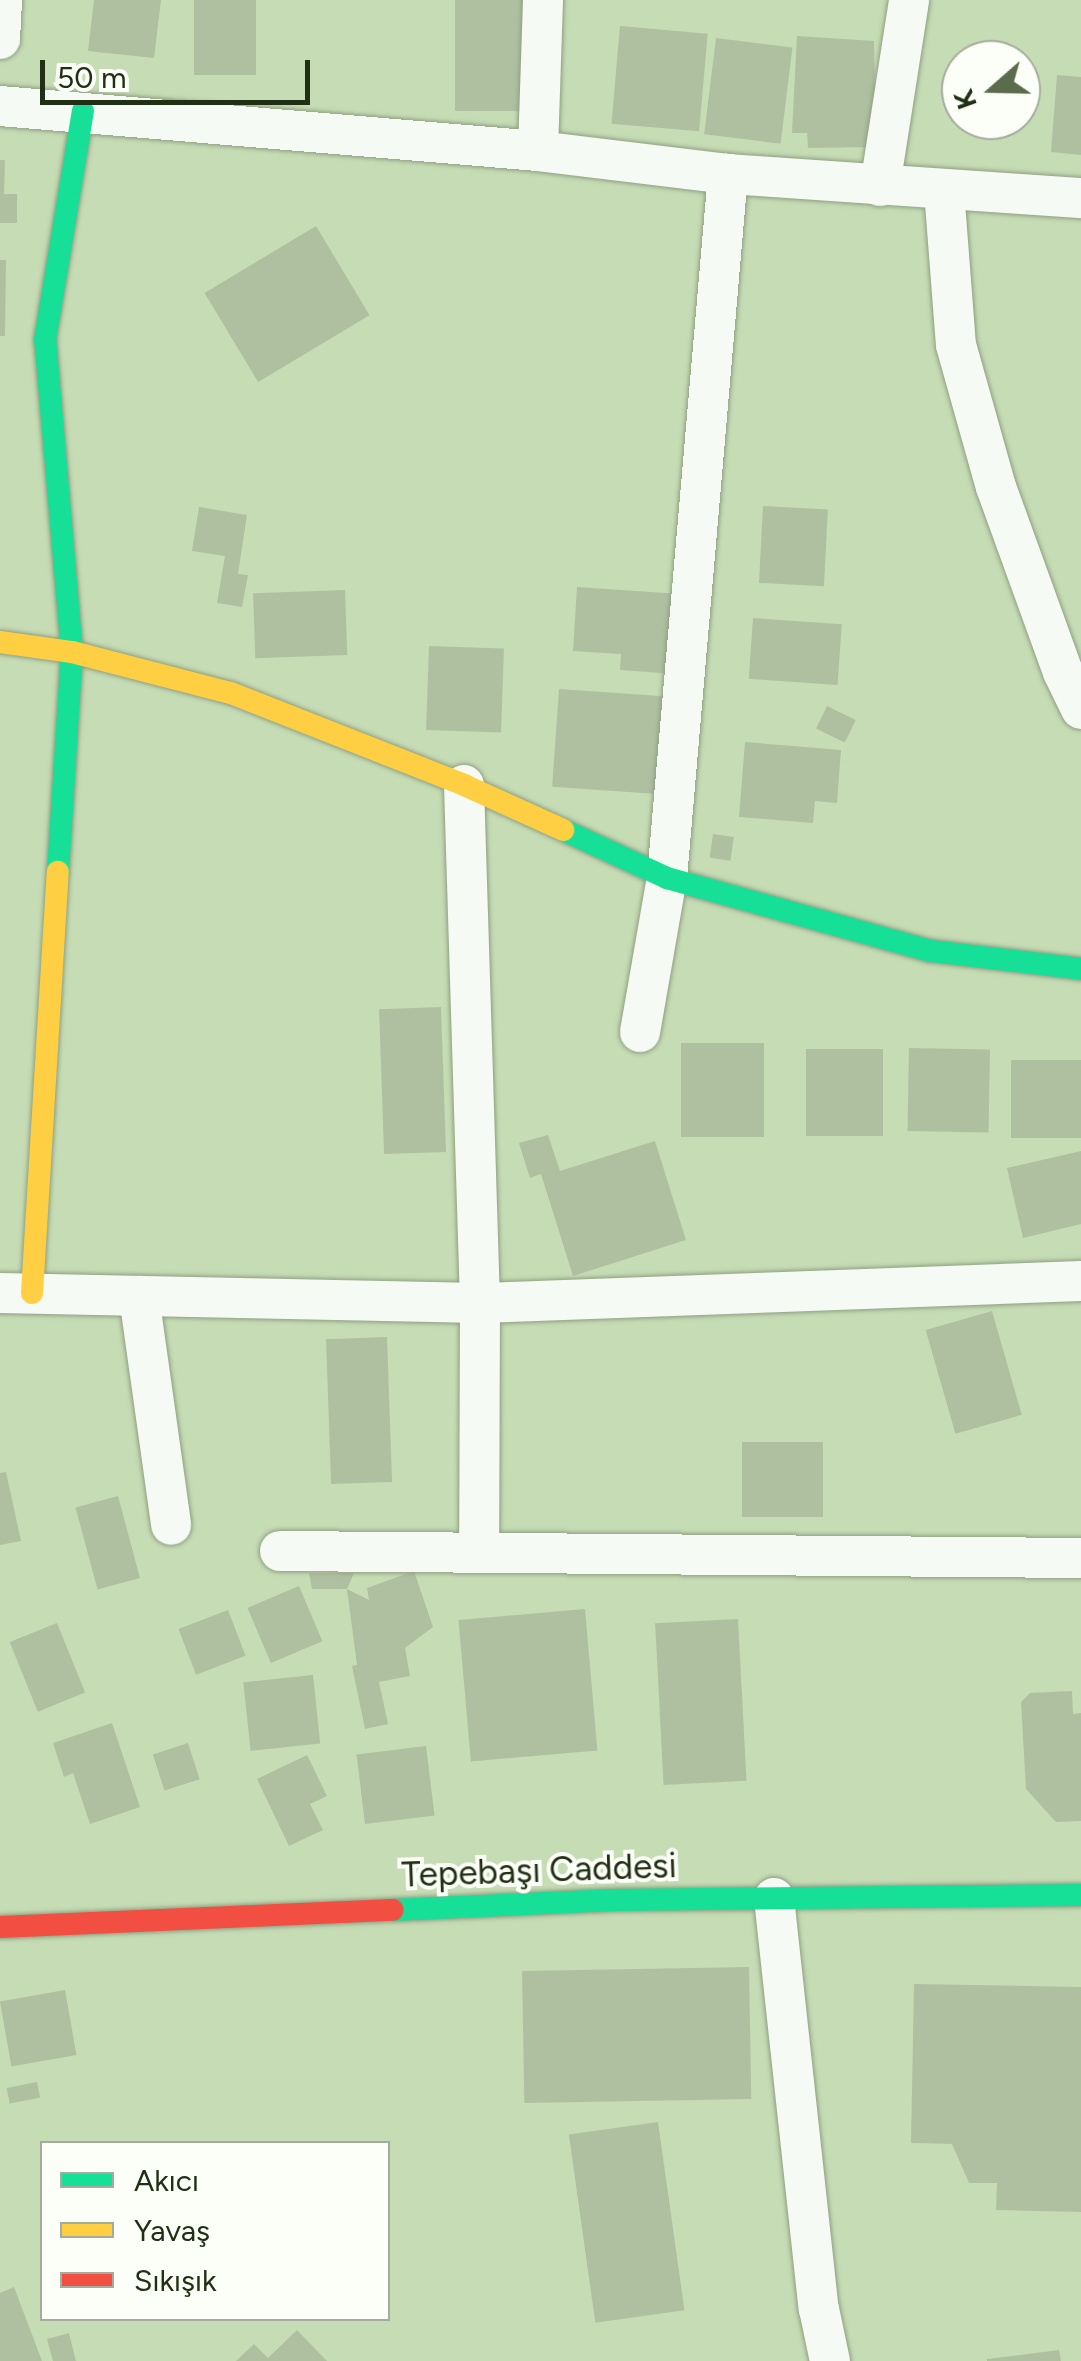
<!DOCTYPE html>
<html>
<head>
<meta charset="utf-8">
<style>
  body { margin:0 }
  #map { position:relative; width:1081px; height:2361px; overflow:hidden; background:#c6dcb5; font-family:Figtree,sans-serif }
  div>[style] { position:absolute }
  .building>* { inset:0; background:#afc0a1; transform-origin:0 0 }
  .roads { filter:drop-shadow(0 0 2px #8fa082) drop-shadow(0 0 2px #8fa082) }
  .street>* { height:40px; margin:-20px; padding:0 20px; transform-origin:20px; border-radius:20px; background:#f6faf4 }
  .fast>* { height:22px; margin:-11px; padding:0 11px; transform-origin:11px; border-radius:11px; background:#16e098 }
  .slow>* { height:22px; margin:-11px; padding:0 11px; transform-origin:11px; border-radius:11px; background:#ffcf43 }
  .jam>* { height:22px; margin:-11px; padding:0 11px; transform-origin:11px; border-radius:11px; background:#f24e42 }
  span { translate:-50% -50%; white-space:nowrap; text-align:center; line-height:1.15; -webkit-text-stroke:8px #fbfff8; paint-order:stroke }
  .street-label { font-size:35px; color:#212f14 }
  .legend { position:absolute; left:40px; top:2141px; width:350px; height:180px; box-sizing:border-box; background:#fbfff8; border:2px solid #a4ac9d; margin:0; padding:12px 18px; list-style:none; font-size:30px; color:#212f14 }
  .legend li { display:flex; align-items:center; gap:20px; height:50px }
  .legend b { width:50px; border:2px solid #a4ac9d }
  .north { position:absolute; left:941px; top:40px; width:100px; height:100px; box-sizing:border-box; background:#fbfff8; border:2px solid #a4ac9d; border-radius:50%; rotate:250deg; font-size:28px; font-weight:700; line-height:40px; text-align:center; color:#212f14 }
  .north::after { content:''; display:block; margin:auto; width:35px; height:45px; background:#5b6c4c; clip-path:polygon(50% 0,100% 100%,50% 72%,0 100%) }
  .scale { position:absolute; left:40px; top:60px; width:270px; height:45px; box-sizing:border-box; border:5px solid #212f14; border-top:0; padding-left:12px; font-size:30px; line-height:35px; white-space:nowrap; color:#212f14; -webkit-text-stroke:8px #fbfff8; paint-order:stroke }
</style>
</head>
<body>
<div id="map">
  <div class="building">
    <i style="clip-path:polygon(94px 0,161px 0,154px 58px,88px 51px)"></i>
    <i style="left:194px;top:0;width:62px;height:75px"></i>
    <i style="left:455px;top:0;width:72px;height:111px"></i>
    <i style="left:620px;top:26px;width:88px;height:98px;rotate:5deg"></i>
    <i style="clip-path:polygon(797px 36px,874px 41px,876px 147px,808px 148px,807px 133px,792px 133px)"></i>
    <i style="left:716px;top:38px;width:77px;height:97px;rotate:7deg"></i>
    <i style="clip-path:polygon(1057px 75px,1081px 77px,1081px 155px,1051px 152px)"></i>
    <i style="clip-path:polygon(0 160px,5px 160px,4px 194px,17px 194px,17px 223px,0 223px)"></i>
    <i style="left:316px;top:226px;width:104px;height:130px;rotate:59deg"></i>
    <i style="clip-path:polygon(0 260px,6px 260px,5px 336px,0 336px)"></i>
    <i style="left:763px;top:506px;width:65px;height:77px;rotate:3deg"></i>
    <i style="clip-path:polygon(199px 507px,247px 515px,238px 574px,248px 575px,242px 607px,217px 603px,225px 556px,192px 551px)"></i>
    <i style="clip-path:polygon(577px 587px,680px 594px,675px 674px,620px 670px,621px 654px,573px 651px)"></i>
    <i style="left:345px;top:590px;width:65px;height:92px;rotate:88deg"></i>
    <i style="left:753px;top:618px;width:89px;height:61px;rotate:4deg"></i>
    <i style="left:429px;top:646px;width:75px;height:84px;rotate:2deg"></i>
    <i style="left:559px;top:689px;width:116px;height:98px;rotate:4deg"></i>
    <i style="left:827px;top:706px;width:32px;height:25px;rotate:26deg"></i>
    <i style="clip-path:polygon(745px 742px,841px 750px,837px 803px,815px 801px,813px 823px,739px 817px)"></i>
    <i style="left:713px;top:834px;width:21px;height:24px;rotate:8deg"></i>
    <i style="left:441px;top:1007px;width:145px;height:62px;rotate:88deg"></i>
    <i style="left:681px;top:1043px;width:83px;height:94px"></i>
    <i style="left:909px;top:1048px;width:81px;height:83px;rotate:1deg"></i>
    <i style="left:806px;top:1049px;width:77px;height:87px"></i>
    <i style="left:1011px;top:1060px;width:70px;height:78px"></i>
    <i style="clip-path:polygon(548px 1135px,560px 1171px,655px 1141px,686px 1240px,573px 1276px,541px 1174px,530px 1178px,519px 1143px)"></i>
    <i style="clip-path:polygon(1081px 1151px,1081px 1224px,1023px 1238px,1007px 1168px)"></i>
    <i style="left:992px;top:1311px;width:108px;height:69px;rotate:74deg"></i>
    <i style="left:387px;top:1337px;width:145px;height:61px;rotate:88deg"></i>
    <i style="left:742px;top:1442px;width:81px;height:75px"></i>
    <i style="clip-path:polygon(6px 1472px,21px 1541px,0 1545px,0 1473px)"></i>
    <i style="left:118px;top:1496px;width:85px;height:44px;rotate:75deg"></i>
    <i style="clip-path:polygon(414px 1571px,433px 1627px,405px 1648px,410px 1676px,379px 1682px,388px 1724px,365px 1729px,352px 1666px,357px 1665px,347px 1589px,369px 1600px,367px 1588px)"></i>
    <i style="clip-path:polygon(309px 1573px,354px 1573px,347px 1589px,312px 1589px)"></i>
    <i style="left:299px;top:1586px;width:60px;height:56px;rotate:67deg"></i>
    <i style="left:585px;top:1609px;width:142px;height:127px;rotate:85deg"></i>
    <i style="left:228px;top:1610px;width:49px;height:53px;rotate:69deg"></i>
    <i style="left:738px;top:1619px;width:162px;height:83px;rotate:87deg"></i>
    <i style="left:57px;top:1623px;width:75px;height:51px;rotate:68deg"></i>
    <i style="left:313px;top:1675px;width:69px;height:70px;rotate:84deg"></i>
    <i style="clip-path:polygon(1072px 1691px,1073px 1714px,1081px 1713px,1081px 1821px,1056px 1822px,1026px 1789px,1021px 1702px,1030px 1693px)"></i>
    <i style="clip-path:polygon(112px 1723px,140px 1807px,90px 1824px,73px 1773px,64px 1777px,53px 1743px)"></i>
    <i style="left:188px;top:1743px;width:38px;height:37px;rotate:72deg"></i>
    <i style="left:426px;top:1746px;width:70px;height:70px;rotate:83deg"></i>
    <i style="clip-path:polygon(307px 1755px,327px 1796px,310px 1804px,323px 1830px,289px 1846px,257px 1779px)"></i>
    <i style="left:749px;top:1967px;width:132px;height:227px;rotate:89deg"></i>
    <i style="clip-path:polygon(914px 1984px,1081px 1987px,1081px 2212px,996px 2210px,997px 2183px,969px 2183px,952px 2144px,911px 2143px)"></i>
    <i style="left:65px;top:1990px;width:66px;height:66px;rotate:80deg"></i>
    <i style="left:37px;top:2082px;width:16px;height:31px;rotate:79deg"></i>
    <i style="left:658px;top:2122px;width:190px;height:90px;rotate:82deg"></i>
    <i style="clip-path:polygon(14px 2287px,42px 2361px,0 2361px,0 2293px)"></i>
    <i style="clip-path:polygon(297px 2330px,327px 2361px,236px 2361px,254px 2344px,268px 2358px)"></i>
    <i style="clip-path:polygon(69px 2333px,76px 2361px,53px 2361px,47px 2339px)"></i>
    <i style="clip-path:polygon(1059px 2350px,1061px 2361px,987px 2361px,987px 2359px)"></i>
  </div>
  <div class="roads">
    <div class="street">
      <i style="left:0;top:39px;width:39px;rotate:-87deg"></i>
      <i style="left:0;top:106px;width:540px;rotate:4.78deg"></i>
      <i style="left:538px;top:151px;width:191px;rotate:6.9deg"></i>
      <i style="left:728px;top:174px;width:354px;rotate:3.9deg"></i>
      <i style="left:538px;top:151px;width:151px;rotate:-88.1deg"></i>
      <i style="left:880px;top:186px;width:188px;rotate:-81.1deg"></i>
      <i style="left:944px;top:190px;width:155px;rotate:85.6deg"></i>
      <i style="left:956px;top:345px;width:148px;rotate:74.3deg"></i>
      <i style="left:996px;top:487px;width:197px;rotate:70.1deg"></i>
      <i style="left:1063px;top:672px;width:41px;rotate:64.1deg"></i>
      <i style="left:464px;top:785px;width:518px;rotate:88.23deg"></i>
      <i style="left:480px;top:1303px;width:250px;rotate:90.2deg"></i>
      <i style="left:640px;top:1032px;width:156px;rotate:-80.1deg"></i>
      <i style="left:667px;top:878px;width:707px;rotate:-85.05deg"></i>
      <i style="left:0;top:1293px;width:480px;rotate:1.2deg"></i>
      <i style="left:480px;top:1303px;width:601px;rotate:-2.1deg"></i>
      <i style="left:139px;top:1296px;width:231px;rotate:82deg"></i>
      <i style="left:280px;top:1551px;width:801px;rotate:0.5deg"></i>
      <i style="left:774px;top:1898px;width:413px;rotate:83.8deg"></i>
      <i style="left:819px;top:2309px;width:53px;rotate:78.1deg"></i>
    </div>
    <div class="fast">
      <i style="left:563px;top:830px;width:115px;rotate:24.8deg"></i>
      <i style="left:667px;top:878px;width:274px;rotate:15.5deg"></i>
      <i style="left:931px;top:951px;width:151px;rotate:6.8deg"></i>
      <i style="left:58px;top:872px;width:220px;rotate:-86.4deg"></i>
      <i style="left:72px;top:652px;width:313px;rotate:-94.9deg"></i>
      <i style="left:45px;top:340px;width:232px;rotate:-80.6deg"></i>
      <i style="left:393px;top:1910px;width:220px;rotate:-2.6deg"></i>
      <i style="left:613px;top:1900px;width:468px;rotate:-0.6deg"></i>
    </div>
    <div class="slow">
      <i style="left:0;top:642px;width:73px;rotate:7.9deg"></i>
      <i style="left:72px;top:652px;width:164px;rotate:14.5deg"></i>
      <i style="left:231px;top:693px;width:251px;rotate:21.5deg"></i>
      <i style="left:464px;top:785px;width:109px;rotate:24.4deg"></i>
      <i style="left:32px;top:1293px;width:422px;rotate:-86.5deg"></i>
    </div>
    <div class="jam">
      <i style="left:0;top:1927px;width:393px;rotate:-2.5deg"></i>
    </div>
  </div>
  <div class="street-label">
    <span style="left:539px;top:1870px;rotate:-2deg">Tepebaşı Caddesi</span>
  </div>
  <ul class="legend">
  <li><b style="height:12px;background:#16e098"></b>Akıcı</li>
  <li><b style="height:12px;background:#ffcf43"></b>Yavaş</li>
  <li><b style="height:12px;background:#f24e42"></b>Sıkışık</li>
  </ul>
  <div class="north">K</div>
  <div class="scale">50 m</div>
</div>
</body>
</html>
